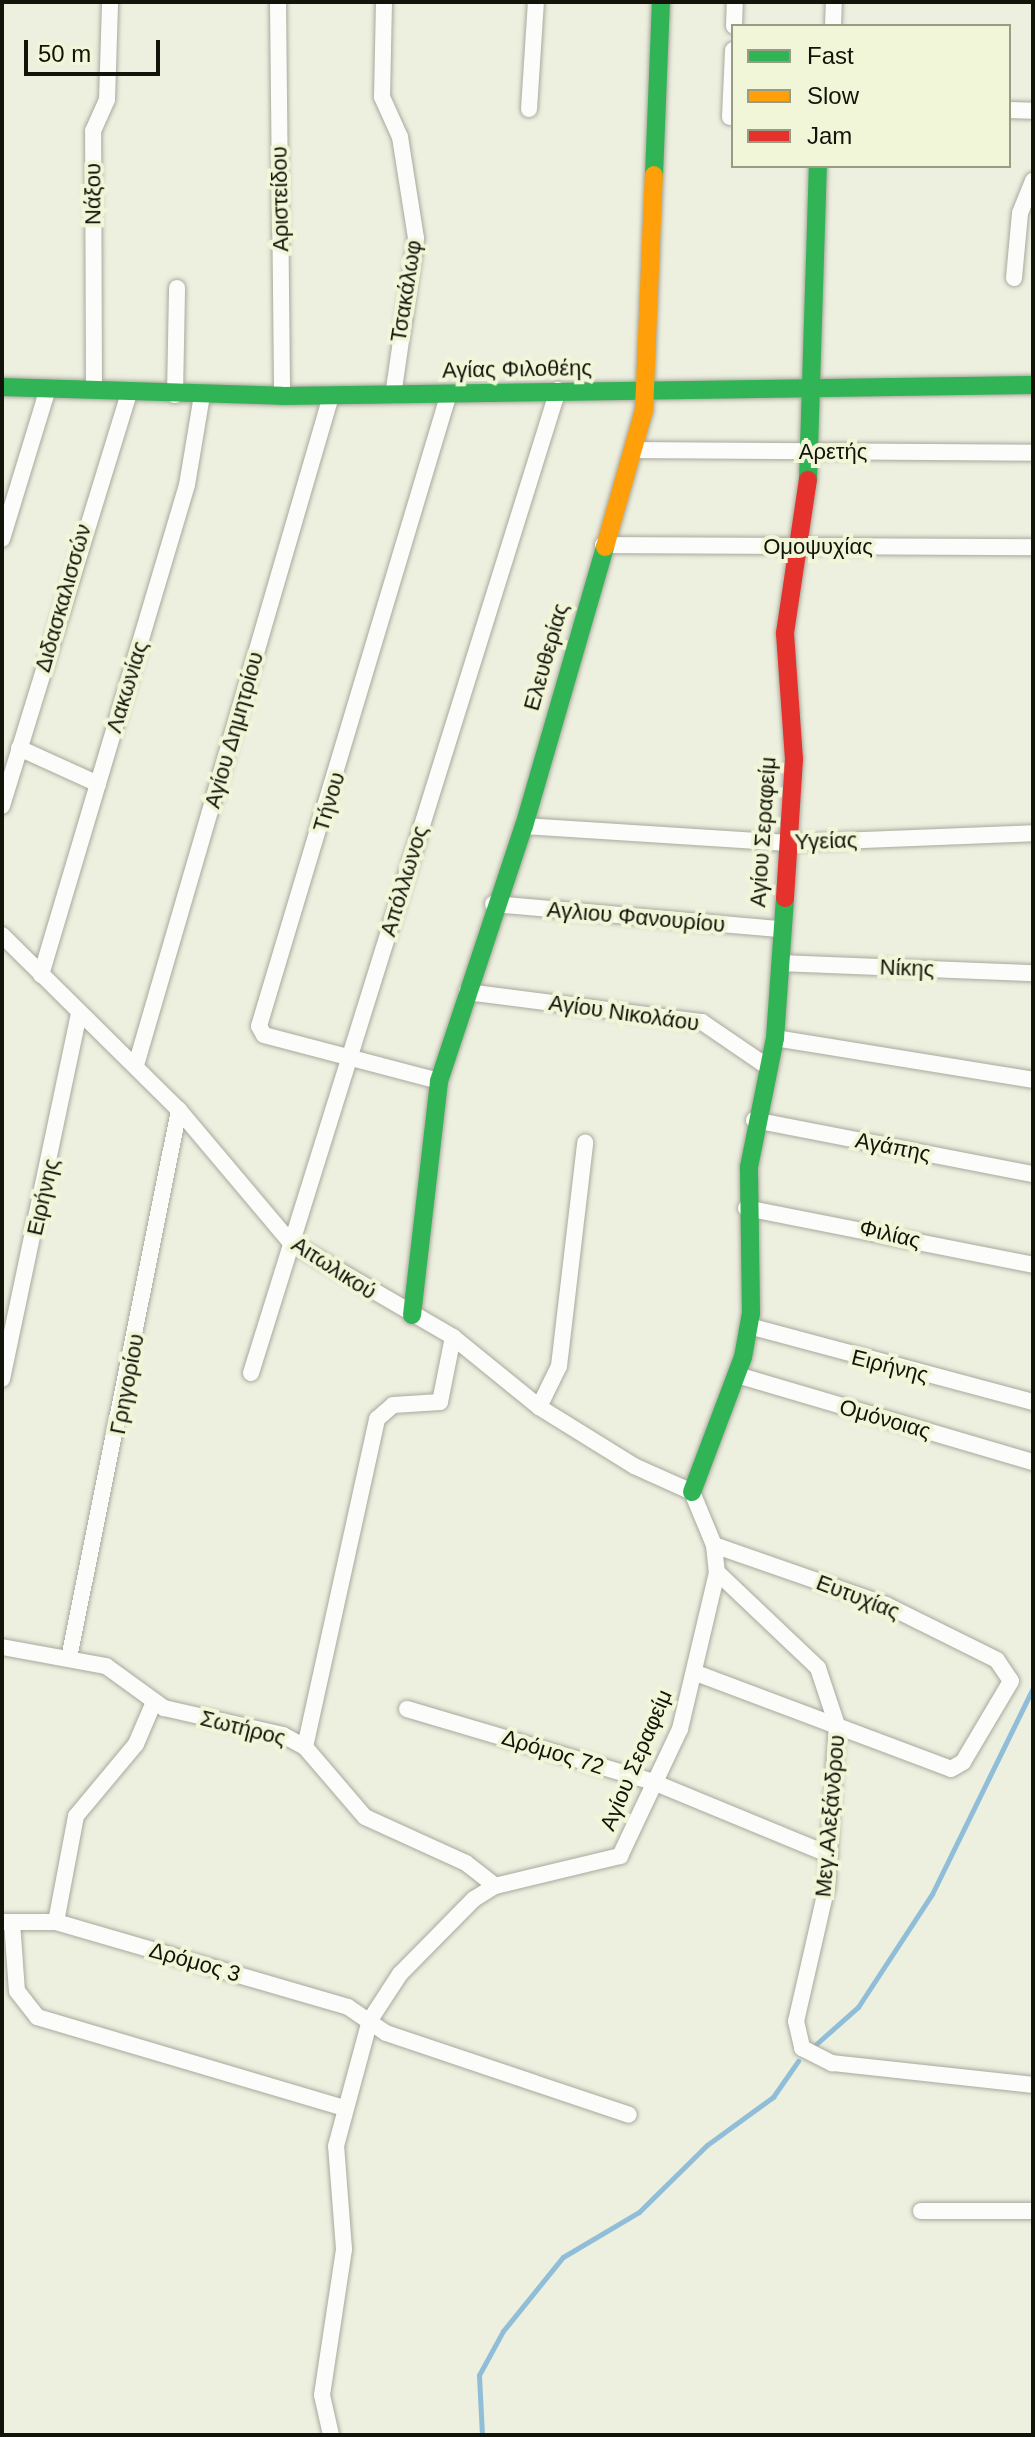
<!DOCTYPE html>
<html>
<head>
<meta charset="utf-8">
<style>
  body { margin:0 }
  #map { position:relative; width:1035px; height:2437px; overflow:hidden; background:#edefdf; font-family:Arial,sans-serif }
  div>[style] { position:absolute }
  .stream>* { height:5px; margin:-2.5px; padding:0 2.5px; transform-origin:2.5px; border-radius:2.5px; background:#90bdd7 }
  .roads { filter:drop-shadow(0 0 2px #a8a99d) drop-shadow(0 0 2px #a8a99d) }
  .street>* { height:16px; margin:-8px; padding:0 8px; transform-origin:8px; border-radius:8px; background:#fcfdfa }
  .fast>* { height:18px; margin:-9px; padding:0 9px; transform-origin:9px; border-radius:9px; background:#30b455 }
  .slow>* { height:18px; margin:-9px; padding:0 9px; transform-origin:9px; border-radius:9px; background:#ff9f0a }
  .jam>* { height:18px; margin:-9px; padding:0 9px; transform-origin:9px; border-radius:9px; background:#e5322d }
  span { translate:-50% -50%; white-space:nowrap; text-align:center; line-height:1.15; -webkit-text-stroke:8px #f2f6d8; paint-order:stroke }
  .street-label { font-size:22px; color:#131409 }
  .frame { position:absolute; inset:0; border:4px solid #131409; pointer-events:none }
  .legend { position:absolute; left:731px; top:24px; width:280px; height:144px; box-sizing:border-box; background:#f2f6d8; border:2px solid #999c85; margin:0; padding:10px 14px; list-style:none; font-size:24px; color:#131409 }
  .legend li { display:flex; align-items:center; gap:16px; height:40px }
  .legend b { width:40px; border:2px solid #999c85 }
  .scale { position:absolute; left:24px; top:40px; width:136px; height:36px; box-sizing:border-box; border:4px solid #131409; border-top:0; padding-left:10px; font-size:24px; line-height:28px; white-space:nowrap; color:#131409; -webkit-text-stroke:6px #f2f6d8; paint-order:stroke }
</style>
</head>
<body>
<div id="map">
  <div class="stream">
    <i style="left:814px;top:2046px;width:59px;rotate:-41.6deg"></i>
    <i style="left:858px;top:2007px;width:135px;rotate:-56.8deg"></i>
    <i style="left:932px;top:1894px;width:229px;rotate:-63.9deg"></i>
    <i style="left:482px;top:2435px;width:60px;rotate:-92.9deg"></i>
    <i style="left:479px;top:2375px;width:50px;rotate:-61.4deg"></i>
    <i style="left:503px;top:2331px;width:95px;rotate:-51deg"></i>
    <i style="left:563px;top:2257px;width:88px;rotate:-30.6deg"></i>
    <i style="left:639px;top:2212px;width:95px;rotate:-44.6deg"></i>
    <i style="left:707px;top:2145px;width:82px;rotate:-36deg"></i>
    <i style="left:773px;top:2097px;width:44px;rotate:-55.2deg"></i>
  </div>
  <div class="roads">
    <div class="street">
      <i style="left:278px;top:2px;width:394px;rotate:89.4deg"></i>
      <i style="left:384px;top:2px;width:95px;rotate:91.2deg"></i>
      <i style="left:382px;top:97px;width:44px;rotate:65.8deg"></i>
      <i style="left:400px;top:137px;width:102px;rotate:81deg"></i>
      <i style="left:416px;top:238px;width:159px;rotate:98.3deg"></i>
      <i style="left:734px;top:26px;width:24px;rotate:-88deg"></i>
      <i style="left:833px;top:26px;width:24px;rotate:-88deg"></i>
      <i style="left:529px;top:109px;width:107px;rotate:-86.3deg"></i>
      <i style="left:1009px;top:110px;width:24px;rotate:2deg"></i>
      <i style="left:730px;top:117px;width:67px;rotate:-87.4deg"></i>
      <i style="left:1014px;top:278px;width:65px;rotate:-84.7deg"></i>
      <i style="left:1020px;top:213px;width:35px;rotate:-68deg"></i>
      <i style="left:94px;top:390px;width:259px;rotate:-90.2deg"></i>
      <i style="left:93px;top:131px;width:34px;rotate:-66deg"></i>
      <i style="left:107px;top:100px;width:98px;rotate:-88.2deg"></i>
      <i style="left:175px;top:395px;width:107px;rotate:-88.9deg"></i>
      <i style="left:634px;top:450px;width:399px;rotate:0.4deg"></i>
      <i style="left:2px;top:539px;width:157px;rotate:-73deg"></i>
      <i style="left:603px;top:545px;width:430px;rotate:0.3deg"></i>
      <i style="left:19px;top:748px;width:87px;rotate:24.5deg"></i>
      <i style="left:2px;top:806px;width:432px;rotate:-72.9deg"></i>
      <i style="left:524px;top:826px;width:265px;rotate:3.7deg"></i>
      <i style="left:788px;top:843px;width:245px;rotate:-2.3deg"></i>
      <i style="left:493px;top:904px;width:287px;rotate:5deg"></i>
      <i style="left:2px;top:935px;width:249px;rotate:44.7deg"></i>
      <i style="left:179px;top:1110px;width:172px;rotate:49.9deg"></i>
      <i style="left:290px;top:1242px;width:189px;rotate:30.2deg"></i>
      <i style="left:453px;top:1337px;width:111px;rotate:39.1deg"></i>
      <i style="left:539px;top:1407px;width:112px;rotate:31.8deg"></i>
      <i style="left:634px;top:1466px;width:64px;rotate:24.1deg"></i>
      <i style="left:692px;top:1492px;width:57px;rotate:67.5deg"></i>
      <i style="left:714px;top:1545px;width:27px;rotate:84deg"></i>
      <i style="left:717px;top:1572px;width:139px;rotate:43.5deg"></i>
      <i style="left:818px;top:1668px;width:60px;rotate:71.6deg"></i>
      <i style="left:837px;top:1725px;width:161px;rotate:93.6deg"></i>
      <i style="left:827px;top:1886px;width:139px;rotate:102.9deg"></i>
      <i style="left:796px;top:2021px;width:28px;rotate:77deg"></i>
      <i style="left:802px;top:2048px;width:34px;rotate:27deg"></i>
      <i style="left:832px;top:2063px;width:202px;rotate:6.2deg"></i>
      <i style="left:781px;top:963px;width:252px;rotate:2.3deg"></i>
      <i style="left:41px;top:975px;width:511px;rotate:-73.41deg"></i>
      <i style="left:187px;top:485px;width:91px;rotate:-80.5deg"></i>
      <i style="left:467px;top:992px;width:237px;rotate:7.3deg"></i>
      <i style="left:702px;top:1022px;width:80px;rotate:34.3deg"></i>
      <i style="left:775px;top:1038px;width:261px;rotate:9.2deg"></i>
      <i style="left:136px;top:1065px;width:697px;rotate:-73.75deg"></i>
      <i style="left:439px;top:1081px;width:181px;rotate:-165.3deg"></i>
      <i style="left:264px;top:1035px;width:10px;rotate:-119deg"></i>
      <i style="left:259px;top:1026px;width:661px;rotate:-73.29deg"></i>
      <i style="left:754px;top:1120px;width:284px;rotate:11deg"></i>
      <i style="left:746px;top:1208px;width:293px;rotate:11.2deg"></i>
      <i style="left:749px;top:1326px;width:294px;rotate:15deg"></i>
      <i style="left:251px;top:1373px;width:1030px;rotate:-72.66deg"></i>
      <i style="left:737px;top:1375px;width:309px;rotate:16.4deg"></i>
      <i style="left:2px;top:1379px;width:374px;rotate:-78.1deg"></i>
      <i style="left:539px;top:1407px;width:46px;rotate:-64deg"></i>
      <i style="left:559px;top:1366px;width:225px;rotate:-83.3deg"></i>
      <i style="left:2px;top:1647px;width:106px;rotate:10.4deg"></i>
      <i style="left:106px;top:1666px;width:72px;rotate:35.9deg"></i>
      <i style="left:164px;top:1708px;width:122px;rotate:12.8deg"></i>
      <i style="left:283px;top:1735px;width:25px;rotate:29deg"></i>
      <i style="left:305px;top:1747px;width:92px;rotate:49.4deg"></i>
      <i style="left:365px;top:1817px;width:111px;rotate:24.5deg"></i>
      <i style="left:466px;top:1863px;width:37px;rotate:38deg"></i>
      <i style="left:69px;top:1658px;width:559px;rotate:-78.65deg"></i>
      <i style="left:696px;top:1673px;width:272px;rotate:20.6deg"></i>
      <i style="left:951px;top:1769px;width:14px;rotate:-30deg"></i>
      <i style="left:963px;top:1762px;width:94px;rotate:-59.3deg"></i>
      <i style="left:1011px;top:1681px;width:25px;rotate:-124deg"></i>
      <i style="left:997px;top:1660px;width:124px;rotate:-153.6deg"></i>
      <i style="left:886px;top:1605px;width:182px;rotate:-160.8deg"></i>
      <i style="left:407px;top:1709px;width:257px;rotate:16.5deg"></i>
      <i style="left:653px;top:1782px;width:191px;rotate:22.4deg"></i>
      <i style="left:305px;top:1747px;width:336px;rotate:-77.6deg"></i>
      <i style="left:377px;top:1419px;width:21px;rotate:-41deg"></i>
      <i style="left:393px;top:1405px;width:47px;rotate:-3.7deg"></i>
      <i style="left:440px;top:1402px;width:66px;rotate:-78.7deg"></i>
      <i style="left:2px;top:1922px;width:54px"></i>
      <i style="left:56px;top:1922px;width:304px;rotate:16.2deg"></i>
      <i style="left:348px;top:2007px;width:46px;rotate:34.4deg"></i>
      <i style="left:386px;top:2033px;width:256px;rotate:18.6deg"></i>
      <i style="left:12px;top:1922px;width:69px;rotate:85.9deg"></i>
      <i style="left:17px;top:1991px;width:33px;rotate:52deg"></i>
      <i style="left:37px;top:2017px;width:320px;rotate:16.5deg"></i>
      <i style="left:56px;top:1922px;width:108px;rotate:-79.3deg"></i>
      <i style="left:76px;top:1816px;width:94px;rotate:-50.2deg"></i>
      <i style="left:136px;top:1744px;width:46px;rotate:-66.8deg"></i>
      <i style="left:921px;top:2211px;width:112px"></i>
      <i style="left:331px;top:2435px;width:41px;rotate:-102.7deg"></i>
      <i style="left:322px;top:2395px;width:148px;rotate:-81.4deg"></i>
      <i style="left:344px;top:2249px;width:103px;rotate:-94.4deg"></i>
      <i style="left:336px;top:2146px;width:131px;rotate:-74.9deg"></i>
      <i style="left:370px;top:2020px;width:55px;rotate:-56.9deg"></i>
      <i style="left:400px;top:1974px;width:105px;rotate:-45.4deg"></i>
      <i style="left:474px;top:1899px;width:25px;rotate:-32deg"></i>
      <i style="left:495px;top:1886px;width:129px;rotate:-13.5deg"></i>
      <i style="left:620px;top:1856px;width:140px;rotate:-64.7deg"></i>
      <i style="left:680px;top:1729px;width:161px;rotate:-76.7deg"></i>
    </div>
    <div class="fast">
      <i style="left:654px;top:175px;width:173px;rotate:-87.7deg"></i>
      <i style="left:2px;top:387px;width:280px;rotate:1.8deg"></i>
      <i style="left:282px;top:396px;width:751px;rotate:-0.84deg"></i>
      <i style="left:808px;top:480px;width:314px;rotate:-88.2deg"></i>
      <i style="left:412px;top:1315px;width:236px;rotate:-83.4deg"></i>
      <i style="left:439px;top:1081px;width:269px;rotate:-71.6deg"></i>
      <i style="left:524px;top:826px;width:291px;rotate:-73.8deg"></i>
      <i style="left:692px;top:1492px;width:144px;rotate:-69.3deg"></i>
      <i style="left:743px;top:1357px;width:45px;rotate:-79.7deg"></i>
      <i style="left:751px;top:1313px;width:146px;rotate:-90.8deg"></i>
      <i style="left:749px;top:1167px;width:132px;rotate:-78.6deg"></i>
      <i style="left:775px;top:1038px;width:140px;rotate:-85.9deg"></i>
    </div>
    <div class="slow">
      <i style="left:605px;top:547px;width:142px;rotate:-74.1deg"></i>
      <i style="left:644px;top:410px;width:235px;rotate:-87.6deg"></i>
    </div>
    <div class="jam">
      <i style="left:785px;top:898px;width:139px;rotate:-86.3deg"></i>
      <i style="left:794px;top:759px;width:126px;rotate:-94.1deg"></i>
      <i style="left:785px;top:633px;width:155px;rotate:-81.5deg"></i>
    </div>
  </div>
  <div class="street-label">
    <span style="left:93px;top:194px;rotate:-90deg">Νάξου</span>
    <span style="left:280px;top:199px;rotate:-91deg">Αριστείδου</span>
    <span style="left:406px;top:291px;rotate:-81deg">Τσακάλωφ</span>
    <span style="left:517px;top:369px;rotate:-1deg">Αγίας Φιλοθέης</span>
    <span style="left:833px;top:452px">Αρετής</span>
    <span style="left:818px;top:547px">Ομοψυχίας</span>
    <span style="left:63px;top:598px;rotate:-74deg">Διδασκαλισσών</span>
    <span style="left:546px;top:657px;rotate:-74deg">Ελευθερίας</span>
    <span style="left:127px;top:687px;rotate:-73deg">Λακωνίας</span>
    <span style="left:234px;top:730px;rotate:-74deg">Αγίου Δημητρίου</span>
    <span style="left:329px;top:802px;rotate:-73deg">Τήνου</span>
    <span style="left:763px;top:832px;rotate:-86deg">Αγίου Σεραφείμ</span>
    <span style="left:826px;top:841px;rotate:-2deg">Υγείας</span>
    <span style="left:404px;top:881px;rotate:-73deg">Απόλλωνος</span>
    <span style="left:636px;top:917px;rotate:5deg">Αγλιου Φανουρίου</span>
    <span style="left:907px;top:968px;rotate:2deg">Νίκης</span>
    <span style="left:624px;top:1013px;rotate:8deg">Αγίου Νικολάου</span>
    <span style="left:893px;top:1147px;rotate:11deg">Αγάπης</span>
    <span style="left:43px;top:1197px;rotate:-77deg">Ειρήνης</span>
    <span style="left:890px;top:1234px;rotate:13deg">Φιλίας</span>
    <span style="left:334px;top:1268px;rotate:33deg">Αιτωλικού</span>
    <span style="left:890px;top:1366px;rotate:14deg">Ειρήνης</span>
    <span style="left:127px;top:1384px;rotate:-79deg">Γρηγορίου</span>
    <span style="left:885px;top:1419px;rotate:16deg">Ομόνοιας</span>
    <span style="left:858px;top:1597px;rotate:21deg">Ευτυχίας</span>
    <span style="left:243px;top:1728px;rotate:14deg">Σωτήρος</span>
    <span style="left:553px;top:1752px;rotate:17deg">Δρόμος 72</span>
    <span style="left:636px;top:1760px;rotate:-67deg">Αγίου Σεραφείμ</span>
    <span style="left:830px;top:1816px;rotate:-85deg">Μεγ.Αλεξάνδρου</span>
    <span style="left:195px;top:1962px;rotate:16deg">Δρόμος 3</span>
  </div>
  <div class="frame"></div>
  <ul class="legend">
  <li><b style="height:10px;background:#30b455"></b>Fast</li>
  <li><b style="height:10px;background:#ff9f0a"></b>Slow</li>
  <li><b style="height:10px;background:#e5322d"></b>Jam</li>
  </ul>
  <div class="scale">50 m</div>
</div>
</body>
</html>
